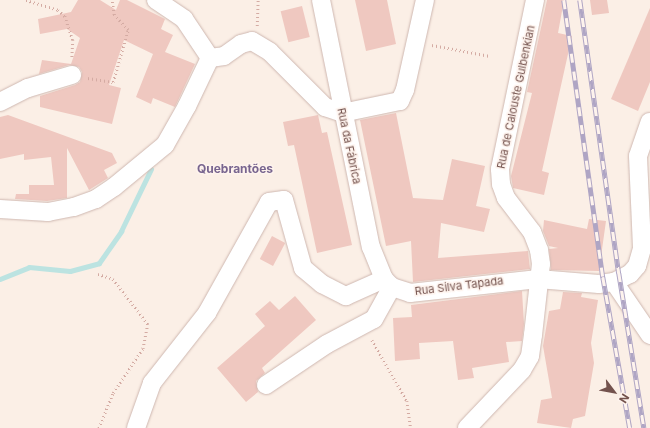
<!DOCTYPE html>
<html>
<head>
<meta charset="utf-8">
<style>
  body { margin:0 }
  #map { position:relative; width:650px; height:428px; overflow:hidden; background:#fbefe6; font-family:Inter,sans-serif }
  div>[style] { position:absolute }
  .stream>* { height:5px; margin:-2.5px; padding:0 2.5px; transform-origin:2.5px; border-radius:2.5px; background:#bce3e1 }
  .building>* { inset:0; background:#efc8c0; transform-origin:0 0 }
  .path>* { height:2.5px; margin-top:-1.25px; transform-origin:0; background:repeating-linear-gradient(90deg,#d4aba3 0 1px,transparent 0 4px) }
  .roads { filter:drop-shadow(0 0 1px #ceb7b0) drop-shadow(0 0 1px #ceb7b0) }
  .minor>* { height:18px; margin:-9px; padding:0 9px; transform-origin:9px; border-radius:9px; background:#fff }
  .rail>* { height:4.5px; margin-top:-2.25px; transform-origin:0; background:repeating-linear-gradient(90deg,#fef3ed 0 9px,#afa5c4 0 18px); box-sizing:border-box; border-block:1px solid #afa5c4 }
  span { translate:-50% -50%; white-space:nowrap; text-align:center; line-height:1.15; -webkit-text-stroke:3px #fef3ed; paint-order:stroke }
  .street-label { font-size:11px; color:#73524d }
  .neighbourhood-label { font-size:12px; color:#78658f; font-weight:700 }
  .north { position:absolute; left:594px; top:372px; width:40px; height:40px; -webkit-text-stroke:3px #fef3ed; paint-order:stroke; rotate:122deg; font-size:11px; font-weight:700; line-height:16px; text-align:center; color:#73524d }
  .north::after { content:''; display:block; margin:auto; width:14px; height:18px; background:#73524d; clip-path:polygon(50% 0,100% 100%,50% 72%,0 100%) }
</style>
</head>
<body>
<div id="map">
  <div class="stream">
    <i style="left:0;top:279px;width:31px;rotate:-22deg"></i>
    <i style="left:29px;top:267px;width:41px;rotate:5.6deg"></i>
    <i style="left:70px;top:271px;width:30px;rotate:-15deg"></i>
    <i style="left:99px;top:263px;width:39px;rotate:-55deg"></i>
    <i style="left:121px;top:231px;width:69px;rotate:-64.2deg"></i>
  </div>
  <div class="building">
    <i style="clip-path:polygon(78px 0,100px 0,116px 10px,120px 0,127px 0,165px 19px,161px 29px,173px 35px,165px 52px,195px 64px,175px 107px,153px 98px,151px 104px,136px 97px,153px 54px,124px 40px,109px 85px,121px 88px,112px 124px,40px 107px,40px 96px,75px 85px,80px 82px,82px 72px,79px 67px,69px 65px,39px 74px,42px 60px,71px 64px,80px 38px,67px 29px,40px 34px,38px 19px,71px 12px)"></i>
    <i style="clip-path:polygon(355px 0,387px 0,396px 44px,366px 51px)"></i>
    <i style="clip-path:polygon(547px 0,564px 0,558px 33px,572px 36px,542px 171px,549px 173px,544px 195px,513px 188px,511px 176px,532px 93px,527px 92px)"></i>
    <i style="clip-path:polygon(590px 0,607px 0,609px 13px,592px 15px)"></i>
    <i style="left:302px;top:6px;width:32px;height:22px;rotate:76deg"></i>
    <i style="clip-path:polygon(650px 8px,650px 82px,638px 111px,611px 99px)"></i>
    <i style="clip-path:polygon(396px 113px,413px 198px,443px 200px,452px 159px,485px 166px,476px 206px,490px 209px,484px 232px,441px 223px,438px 258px,528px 251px,530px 269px,413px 282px,411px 241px,386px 246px,360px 120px)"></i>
    <i style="clip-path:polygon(8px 115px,112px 153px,117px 163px,104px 170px,108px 178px,89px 190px,67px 148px,67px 198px,47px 201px,15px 199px,16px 194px,29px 194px,29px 185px,54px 185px,51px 157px,24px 160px,24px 154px,0 159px,0 117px)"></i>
    <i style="clip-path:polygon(318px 115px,322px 133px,327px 132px,352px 245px,317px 253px,294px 145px,288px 146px,283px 122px)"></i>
    <i style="clip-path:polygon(589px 219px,606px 221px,599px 271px,551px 270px,549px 249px,558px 248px,549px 246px,543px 231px,544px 220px,587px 229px)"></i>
    <i style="left:272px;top:236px;width:15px;height:26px;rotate:28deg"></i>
    <i style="clip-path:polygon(522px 291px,524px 324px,522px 341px,506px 342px,509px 362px,472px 368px,474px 378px,458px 380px,453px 341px,419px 343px,420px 359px,395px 361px,393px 318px,412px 317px,411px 305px)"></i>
    <i style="clip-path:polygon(563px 292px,582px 293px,581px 297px,598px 300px,591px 343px,594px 363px,585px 416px,573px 419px,571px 428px,537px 423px,541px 400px,552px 398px,543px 346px,549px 311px,560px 309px)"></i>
    <i style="clip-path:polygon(295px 296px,316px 320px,262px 368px,265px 373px,256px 381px,258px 392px,246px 402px,217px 368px,265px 326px,255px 314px,270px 301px,279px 310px)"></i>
  </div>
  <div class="path">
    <i style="left:26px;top:0;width:34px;rotate:17deg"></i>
    <i style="left:58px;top:10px;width:9px;rotate:41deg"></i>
    <i style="left:65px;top:16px;width:25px;rotate:72deg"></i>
    <i style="left:73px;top:40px;width:19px;rotate:93deg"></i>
    <i style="left:257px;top:26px;width:26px;rotate:-88deg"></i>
    <i style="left:432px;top:45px;width:59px;rotate:10.7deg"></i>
    <i style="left:88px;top:78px;width:25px;rotate:9deg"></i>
    <i style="left:113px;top:82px;width:54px;rotate:-73.9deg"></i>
    <i style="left:128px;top:30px;width:21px;rotate:-133deg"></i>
    <i style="left:114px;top:15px;width:15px;rotate:-98deg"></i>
    <i style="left:98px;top:274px;width:16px;rotate:18deg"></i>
    <i style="left:113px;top:279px;width:57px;rotate:52.1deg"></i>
    <i style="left:148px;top:324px;width:25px;rotate:101deg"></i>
    <i style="left:143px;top:349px;width:54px;rotate:123.7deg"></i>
    <i style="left:113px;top:394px;width:37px;rotate:112deg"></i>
    <i style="left:372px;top:340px;width:70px;rotate:60.2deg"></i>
    <i style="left:407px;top:401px;width:27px;rotate:82deg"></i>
  </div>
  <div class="roads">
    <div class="minor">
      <i style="left:156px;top:0;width:34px;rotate:34deg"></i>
      <i style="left:184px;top:19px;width:47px;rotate:56.3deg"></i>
      <i style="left:321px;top:0;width:252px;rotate:78.6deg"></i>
      <i style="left:371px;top:247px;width:35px;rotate:68deg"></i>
      <i style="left:384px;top:279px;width:11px;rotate:45deg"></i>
      <i style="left:392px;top:287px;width:19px;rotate:18deg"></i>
      <i style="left:410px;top:293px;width:129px;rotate:-6.2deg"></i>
      <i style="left:538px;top:279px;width:61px;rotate:4.7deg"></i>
      <i style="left:599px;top:284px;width:15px;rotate:-8deg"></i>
      <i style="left:614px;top:282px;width:18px;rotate:-27deg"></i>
      <i style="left:630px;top:274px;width:11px;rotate:-49deg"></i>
      <i style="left:637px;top:266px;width:19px;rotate:-74deg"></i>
      <i style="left:642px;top:248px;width:92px;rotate:-92.5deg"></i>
      <i style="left:638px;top:156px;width:36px;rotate:-71deg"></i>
      <i style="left:210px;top:58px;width:14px;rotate:-8deg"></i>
      <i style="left:224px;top:56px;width:21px;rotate:-35deg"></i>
      <i style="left:241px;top:44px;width:11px;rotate:-15deg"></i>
      <i style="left:252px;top:41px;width:21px;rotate:31deg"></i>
      <i style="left:270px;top:52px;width:78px;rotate:45deg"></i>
      <i style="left:325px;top:107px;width:18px;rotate:19deg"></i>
      <i style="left:342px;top:113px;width:59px;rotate:-11.7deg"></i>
      <i style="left:400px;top:101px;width:12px;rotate:-66deg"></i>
      <i style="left:405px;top:90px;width:92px;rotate:-77.5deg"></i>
      <i style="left:0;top:102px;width:31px;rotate:-27deg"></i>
      <i style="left:28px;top:88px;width:46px;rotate:-16.5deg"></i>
      <i style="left:0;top:209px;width:48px;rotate:3.6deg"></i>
      <i style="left:48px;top:212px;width:26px;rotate:-11deg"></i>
      <i style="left:74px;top:207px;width:23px;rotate:-20deg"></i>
      <i style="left:96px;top:199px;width:22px;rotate:-34deg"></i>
      <i style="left:114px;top:187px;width:66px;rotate:-39.5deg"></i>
      <i style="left:165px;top:145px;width:45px;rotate:-60.6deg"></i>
      <i style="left:187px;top:106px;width:53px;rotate:-64.4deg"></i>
      <i style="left:614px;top:282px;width:64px;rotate:55.8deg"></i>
      <i style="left:266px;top:385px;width:73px;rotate:-33.9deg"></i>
      <i style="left:327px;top:344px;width:53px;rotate:-28deg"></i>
      <i style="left:374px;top:319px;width:37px;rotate:-61deg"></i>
      <i style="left:136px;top:428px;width:48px;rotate:-70.4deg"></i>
      <i style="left:152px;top:383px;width:89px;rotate:-51.8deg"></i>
      <i style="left:207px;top:313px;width:127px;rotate:-60.8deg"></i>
      <i style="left:269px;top:202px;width:15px;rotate:-8deg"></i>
      <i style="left:284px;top:200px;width:71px;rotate:74.4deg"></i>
      <i style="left:303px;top:268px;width:25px;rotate:40deg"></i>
      <i style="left:322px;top:284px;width:27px;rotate:27deg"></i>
      <i style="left:346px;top:296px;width:42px;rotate:-24.1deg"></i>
      <i style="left:467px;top:428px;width:80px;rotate:-46.5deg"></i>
      <i style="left:522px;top:370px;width:16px;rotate:-60deg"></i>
      <i style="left:530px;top:356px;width:21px;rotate:-82deg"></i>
      <i style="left:533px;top:335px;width:71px;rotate:-83.6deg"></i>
      <i style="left:541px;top:264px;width:14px;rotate:-98deg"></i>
      <i style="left:539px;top:250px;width:19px;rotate:-111deg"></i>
      <i style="left:532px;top:232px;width:43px;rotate:-127.4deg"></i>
      <i style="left:506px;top:198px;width:15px;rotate:-110deg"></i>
      <i style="left:501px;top:184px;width:15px;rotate:-94deg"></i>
      <i style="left:500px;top:169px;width:173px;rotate:-78.3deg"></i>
    </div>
  </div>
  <div class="rail">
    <i style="left:564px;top:0;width:280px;rotate:82deg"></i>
    <i style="left:603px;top:277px;width:153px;rotate:79.9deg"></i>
    <i style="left:580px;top:0;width:276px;rotate:81.9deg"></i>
    <i style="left:619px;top:273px;width:157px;rotate:80.8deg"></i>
  </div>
  <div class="street-label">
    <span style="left:516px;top:97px;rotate:-78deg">Rua de Calouste Gulbenkian</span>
    <span style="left:349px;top:146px;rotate:78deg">Rua da Fábrica</span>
    <span style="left:459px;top:286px;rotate:-7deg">Rua Silva Tapada</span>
  </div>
  <div class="neighbourhood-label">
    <span style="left:235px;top:169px">Quebrantões</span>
  </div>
  <div class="north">N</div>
</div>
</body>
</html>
